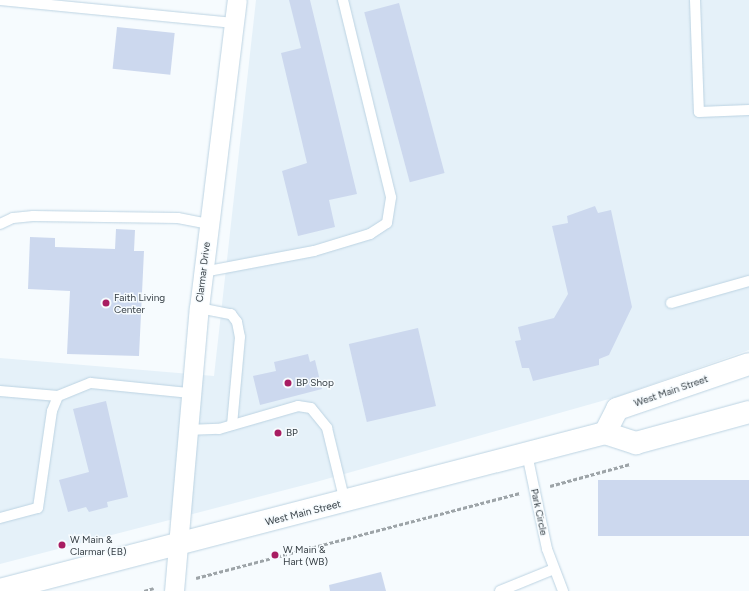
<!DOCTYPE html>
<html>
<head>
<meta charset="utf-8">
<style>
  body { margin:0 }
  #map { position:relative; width:749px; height:591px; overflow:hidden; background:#f6fbfe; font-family:Figtree,sans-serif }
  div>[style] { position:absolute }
  .built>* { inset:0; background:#e5f1f9 }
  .building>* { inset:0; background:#ccd8ee; transform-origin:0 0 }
  .path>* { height:2.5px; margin-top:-1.25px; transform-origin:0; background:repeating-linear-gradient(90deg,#9da4a8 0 4px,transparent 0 6px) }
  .roads { filter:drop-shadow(0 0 1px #bcd3e2) drop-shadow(0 0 1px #bcd3e2) }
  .lane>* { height:10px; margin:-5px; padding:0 5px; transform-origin:5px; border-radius:5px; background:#fff }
  .street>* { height:19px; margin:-9.5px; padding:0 9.5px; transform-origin:9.5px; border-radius:9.5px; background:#fff }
  .secondary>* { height:22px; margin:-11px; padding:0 11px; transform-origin:11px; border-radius:11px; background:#fff }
  .dots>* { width:11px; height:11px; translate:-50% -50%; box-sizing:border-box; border:2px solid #f6fbfe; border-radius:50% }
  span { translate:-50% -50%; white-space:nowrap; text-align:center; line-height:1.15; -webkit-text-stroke:3px #f6fbfe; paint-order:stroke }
  .street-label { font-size:10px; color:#353e44 }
  .poi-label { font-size:10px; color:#353e44 }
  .left { translate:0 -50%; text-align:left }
</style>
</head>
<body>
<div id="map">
  <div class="built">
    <i style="clip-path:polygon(256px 0,749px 0,749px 350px,616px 397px,316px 482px,0 564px,0 358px,214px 376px)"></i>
  </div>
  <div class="building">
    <i style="clip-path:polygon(289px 0,310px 0,357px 194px,329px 200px,335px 227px,298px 236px,282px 171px,307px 163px,281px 53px,301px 48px)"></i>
    <i style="left:399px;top:3px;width:176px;height:36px;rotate:75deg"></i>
    <i style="left:117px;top:27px;width:58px;height:42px;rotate:6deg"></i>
    <i style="clip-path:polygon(595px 206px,598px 213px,611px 210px,632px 307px,609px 355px,599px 359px,599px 365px,533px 381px,529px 368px,522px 368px,515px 341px,521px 340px,518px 327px,554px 318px,568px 294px,552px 226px,568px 223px,567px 216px)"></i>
    <i style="clip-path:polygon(116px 229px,135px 230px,134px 251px,144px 251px,139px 356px,67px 354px,70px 291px,28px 289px,30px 237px,55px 238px,55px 247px,115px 249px)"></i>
    <i style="left:418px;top:328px;width:80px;height:71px;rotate:77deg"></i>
    <i style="clip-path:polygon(308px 354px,310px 362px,315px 360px,322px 389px,260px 405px,253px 376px,276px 371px,274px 362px)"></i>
    <i style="clip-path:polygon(106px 401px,128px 497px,107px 502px,108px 507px,89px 512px,86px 507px,68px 512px,59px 480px,89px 472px,73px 409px)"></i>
    <i style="left:749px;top:480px;width:56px;height:151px;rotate:90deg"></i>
    <i style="clip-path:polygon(381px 572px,386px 591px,330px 591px,329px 585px)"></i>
  </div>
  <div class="path">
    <i style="left:550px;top:486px;width:83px;rotate:-15.4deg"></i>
    <i style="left:196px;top:578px;width:335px;rotate:-14.7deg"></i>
    <i style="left:144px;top:591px;width:10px;rotate:-17deg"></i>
  </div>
  <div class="roads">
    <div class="lane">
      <i style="left:0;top:0;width:235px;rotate:5.6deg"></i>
      <i style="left:695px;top:0;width:112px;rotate:88deg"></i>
      <i style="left:699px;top:112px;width:50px;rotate:-2.3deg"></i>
      <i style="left:0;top:224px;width:14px;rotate:-25deg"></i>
      <i style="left:13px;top:218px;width:20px;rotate:-6deg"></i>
      <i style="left:33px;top:216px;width:145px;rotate:0.8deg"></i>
      <i style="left:178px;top:218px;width:32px;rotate:11deg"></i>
      <i style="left:203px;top:272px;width:113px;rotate:-10.7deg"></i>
      <i style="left:314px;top:251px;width:59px;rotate:-16.9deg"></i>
      <i style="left:370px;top:234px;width:20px;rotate:-33deg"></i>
      <i style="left:387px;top:223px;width:26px;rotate:-81deg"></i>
      <i style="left:391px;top:197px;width:203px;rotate:-103.7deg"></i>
      <i style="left:671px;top:303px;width:81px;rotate:-15.8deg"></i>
      <i style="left:199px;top:308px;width:33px;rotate:11deg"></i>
      <i style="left:231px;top:314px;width:10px;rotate:53deg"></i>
      <i style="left:237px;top:322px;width:15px;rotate:79deg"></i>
      <i style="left:240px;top:337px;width:88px;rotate:95.2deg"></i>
      <i style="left:0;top:391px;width:58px;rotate:4.9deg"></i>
      <i style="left:186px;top:430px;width:33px;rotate:-2deg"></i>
      <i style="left:219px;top:429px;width:82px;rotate:-16.2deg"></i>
      <i style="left:298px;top:406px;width:13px;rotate:9deg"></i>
      <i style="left:311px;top:408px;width:26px;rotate:51deg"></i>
      <i style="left:327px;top:428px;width:76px;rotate:76.3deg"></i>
      <i style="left:527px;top:454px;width:97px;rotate:78.1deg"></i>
      <i style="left:547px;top:549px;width:45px;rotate:69.1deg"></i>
      <i style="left:0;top:518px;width:39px;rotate:-15deg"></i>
      <i style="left:38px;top:508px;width:98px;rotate:-81.8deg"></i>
      <i style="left:52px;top:411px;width:16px;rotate:-68deg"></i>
      <i style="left:58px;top:396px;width:35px;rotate:-22deg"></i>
      <i style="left:91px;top:383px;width:100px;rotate:5.8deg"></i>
      <i style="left:500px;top:591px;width:58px;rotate:-22.2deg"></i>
    </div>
    <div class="street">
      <i style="left:174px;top:591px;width:284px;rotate:-85deg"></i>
      <i style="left:199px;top:308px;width:310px;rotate:-83deg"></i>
    </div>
    <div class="secondary">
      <i style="left:605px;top:433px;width:27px;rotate:-63deg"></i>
      <i style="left:617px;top:409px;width:139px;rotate:-18.8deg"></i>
      <i style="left:0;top:590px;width:625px;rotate:-14.55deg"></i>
      <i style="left:605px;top:433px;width:33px;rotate:18deg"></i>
      <i style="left:636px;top:443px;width:117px;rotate:-15.3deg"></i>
    </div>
  </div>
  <div class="dots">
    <i style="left:106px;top:303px;background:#a81d62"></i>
    <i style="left:288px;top:383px;background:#a81d62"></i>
    <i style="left:278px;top:433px;background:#a81d62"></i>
    <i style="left:62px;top:545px;background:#a81d62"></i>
    <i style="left:275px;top:555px;background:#a81d62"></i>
  </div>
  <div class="street-label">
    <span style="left:203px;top:272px;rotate:-83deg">Clarmar Drive</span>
    <span style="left:671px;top:391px;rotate:-19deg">West Main Street</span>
    <span style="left:539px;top:512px;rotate:78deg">Park Circle</span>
    <span style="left:303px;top:513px;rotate:-14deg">West Main Street</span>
  </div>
  <div class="poi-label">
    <span class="left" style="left:114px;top:303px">Faith Living<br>Center</span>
    <span class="left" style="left:296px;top:383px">BP Shop</span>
    <span class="left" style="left:286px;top:433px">BP</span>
    <span class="left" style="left:70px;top:545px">W Main &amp;<br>Clarmar (EB)</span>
    <span class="left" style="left:283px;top:555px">W Main &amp;<br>Hart (WB)</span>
  </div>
</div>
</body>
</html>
